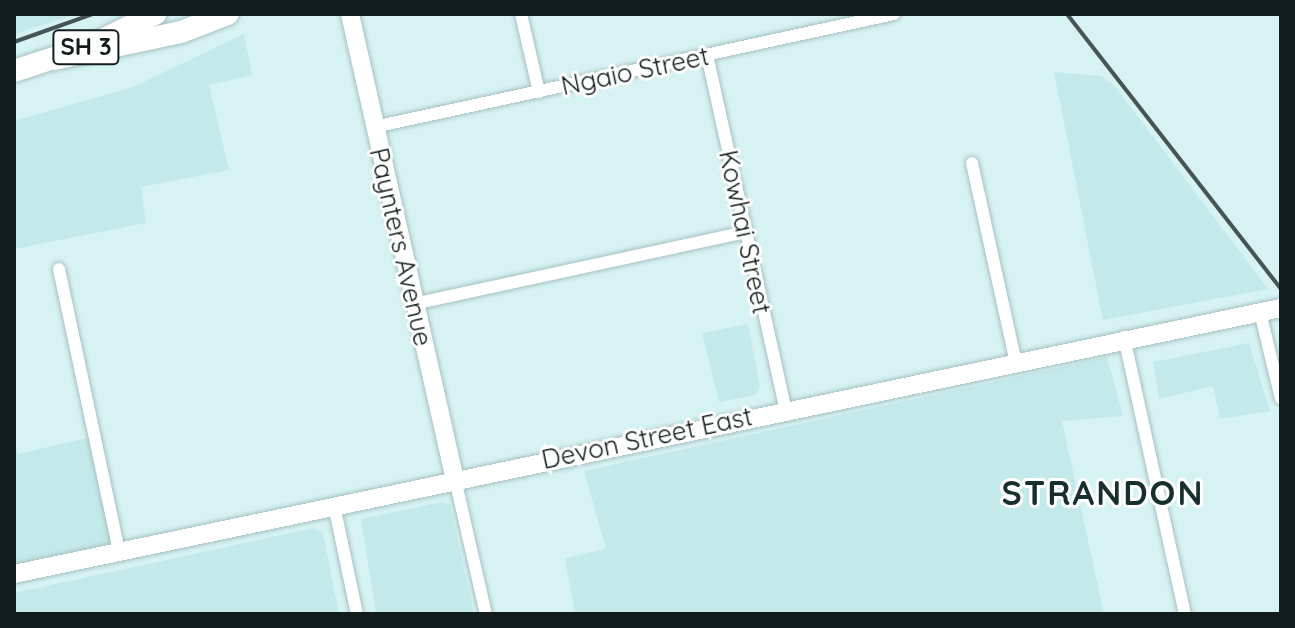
<!DOCTYPE html>
<html>
<head>
<meta charset="utf-8">
<style>
  body { margin:0 }
  #map { position:relative; width:1295px; height:628px; overflow:hidden; background:#d7f2f3; font-family:Quicksand,sans-serif }
  div>[style] { position:absolute }
  .built>* { inset:0; background:#c4e9ea }
  .roads { filter:drop-shadow(0 0 2px #a6c0c1) drop-shadow(0 0 2px #a6c0c1) }
  .street>* { height:12px; margin:-6px; padding:0 6px; transform-origin:6px; border-radius:6px; background:#fff }
  .secondary>* { height:18px; margin:-9px; padding:0 9px; transform-origin:9px; border-radius:9px; background:#fff }
  .highway>* { height:22px; margin:-11px; padding:0 11px; transform-origin:11px; border-radius:11px; background:#fff }
  .rail>* { height:4px; margin:-2px; padding:0 2px; transform-origin:2px; border-radius:2px; background:#465455 }
  span { translate:-50% -50%; white-space:nowrap; text-align:center; line-height:1.15; -webkit-text-stroke:6px #fff; paint-order:stroke }
  .shield-label span { padding:2px 6px; background:#fff; border:2px solid; border-radius:6px; -webkit-text-stroke-width:0 }
  .shield-label { font-size:24px; color:#121c1d; font-weight:700 }
  .street-label { font-size:26px; color:#121c1d }
  .district-label { font-size:34px; color:#182f30; font-weight:700; letter-spacing:2px }
  .frame { position:absolute; inset:0; border:16px solid #121c1d; pointer-events:none }
</style>
</head>
<body>
<div id="map">
  <div class="built">
    <i style="clip-path:polygon(14px 14px,78px 14px,14px 34px)"></i>
    <i style="clip-path:polygon(244px 34px,252px 75px,209px 85px,229px 170px,141px 187px,146px 223px,14px 249px,14px 121px,133px 87px)"></i>
    <i style="clip-path:polygon(1054px 72px,1101px 76px,1114px 85px,1268px 289px,1103px 320px)"></i>
    <i style="clip-path:polygon(748px 324px,760px 386px,756px 395px,719px 402px,702px 333px)"></i>
    <i style="clip-path:polygon(1249px 343px,1270px 411px,1220px 419px,1213px 386px,1159px 399px,1153px 362px)"></i>
    <i style="clip-path:polygon(1107px 357px,1123px 416px,1062px 421px,1104px 614px,575px 614px,565px 558px,606px 549px,584px 471px)"></i>
    <i style="clip-path:polygon(96px 436px,121px 541px,14px 565px,14px 440px,18px 454px)"></i>
    <i style="clip-path:polygon(441px 502px,450px 505px,474px 614px,376px 614px,361px 519px)"></i>
    <i style="clip-path:polygon(313px 528px,323px 533px,339px 614px,14px 614px,14px 593px)"></i>
  </div>
  <div class="roads">
    <div class="street">
      <i style="left:521px;top:14px;width:80px;rotate:77deg"></i>
      <i style="left:707px;top:55px;width:362px;rotate:77.5deg"></i>
      <i style="left:374px;top:127px;width:532px;rotate:-12.26deg"></i>
      <i style="left:972px;top:163px;width:201px;rotate:77.6deg"></i>
      <i style="left:59px;top:269px;width:289px;rotate:78deg"></i>
      <i style="left:413px;top:304px;width:340px;rotate:-12.2deg"></i>
      <i style="left:1260px;top:312px;width:89px;rotate:76.4deg"></i>
      <i style="left:1124px;top:337px;width:284px;rotate:77.6deg"></i>
      <i style="left:455px;top:479px;width:139px;rotate:77.1deg"></i>
      <i style="left:334px;top:505px;width:111px;rotate:78.1deg"></i>
    </div>
    <div class="secondary">
      <i style="left:350px;top:14px;width:477px;rotate:77.3deg"></i>
      <i style="left:14px;top:574px;width:1295px;rotate:-11.86deg"></i>
    </div>
    <div class="highway">
      <i style="left:98px;top:42px;width:64px;rotate:-26.2deg"></i>
      <i style="left:54px;top:59px;width:130px;rotate:-12deg"></i>
      <i style="left:181px;top:32px;width:50px;rotate:-21deg"></i>
      <i style="left:14px;top:71px;width:55px;rotate:-18.1deg"></i>
    </div>
  </div>
  <div class="rail">
    <i style="left:1067px;top:14px;width:348px;rotate:52.1deg"></i>
    <i style="left:14px;top:42px;width:84px;rotate:-19.5deg"></i>
  </div>
  <div class="shield-label">
    <span style="left:86px;top:47px">SH 3</span>
  </div>
  <div class="street-label">
    <span style="left:635px;top:71px;rotate:-12deg">Ngaio Street</span>
    <span style="left:745px;top:232px;rotate:78deg">Kowhai Street</span>
    <span style="left:401px;top:247px;rotate:77deg">Paynters Avenue</span>
    <span style="left:647px;top:438px;rotate:-12deg">Devon Street East</span>
  </div>
  <div class="district-label">
    <span style="left:1103px;top:493px">STRANDON</span>
  </div>
  <div class="frame"></div>
</div>
</body>
</html>
